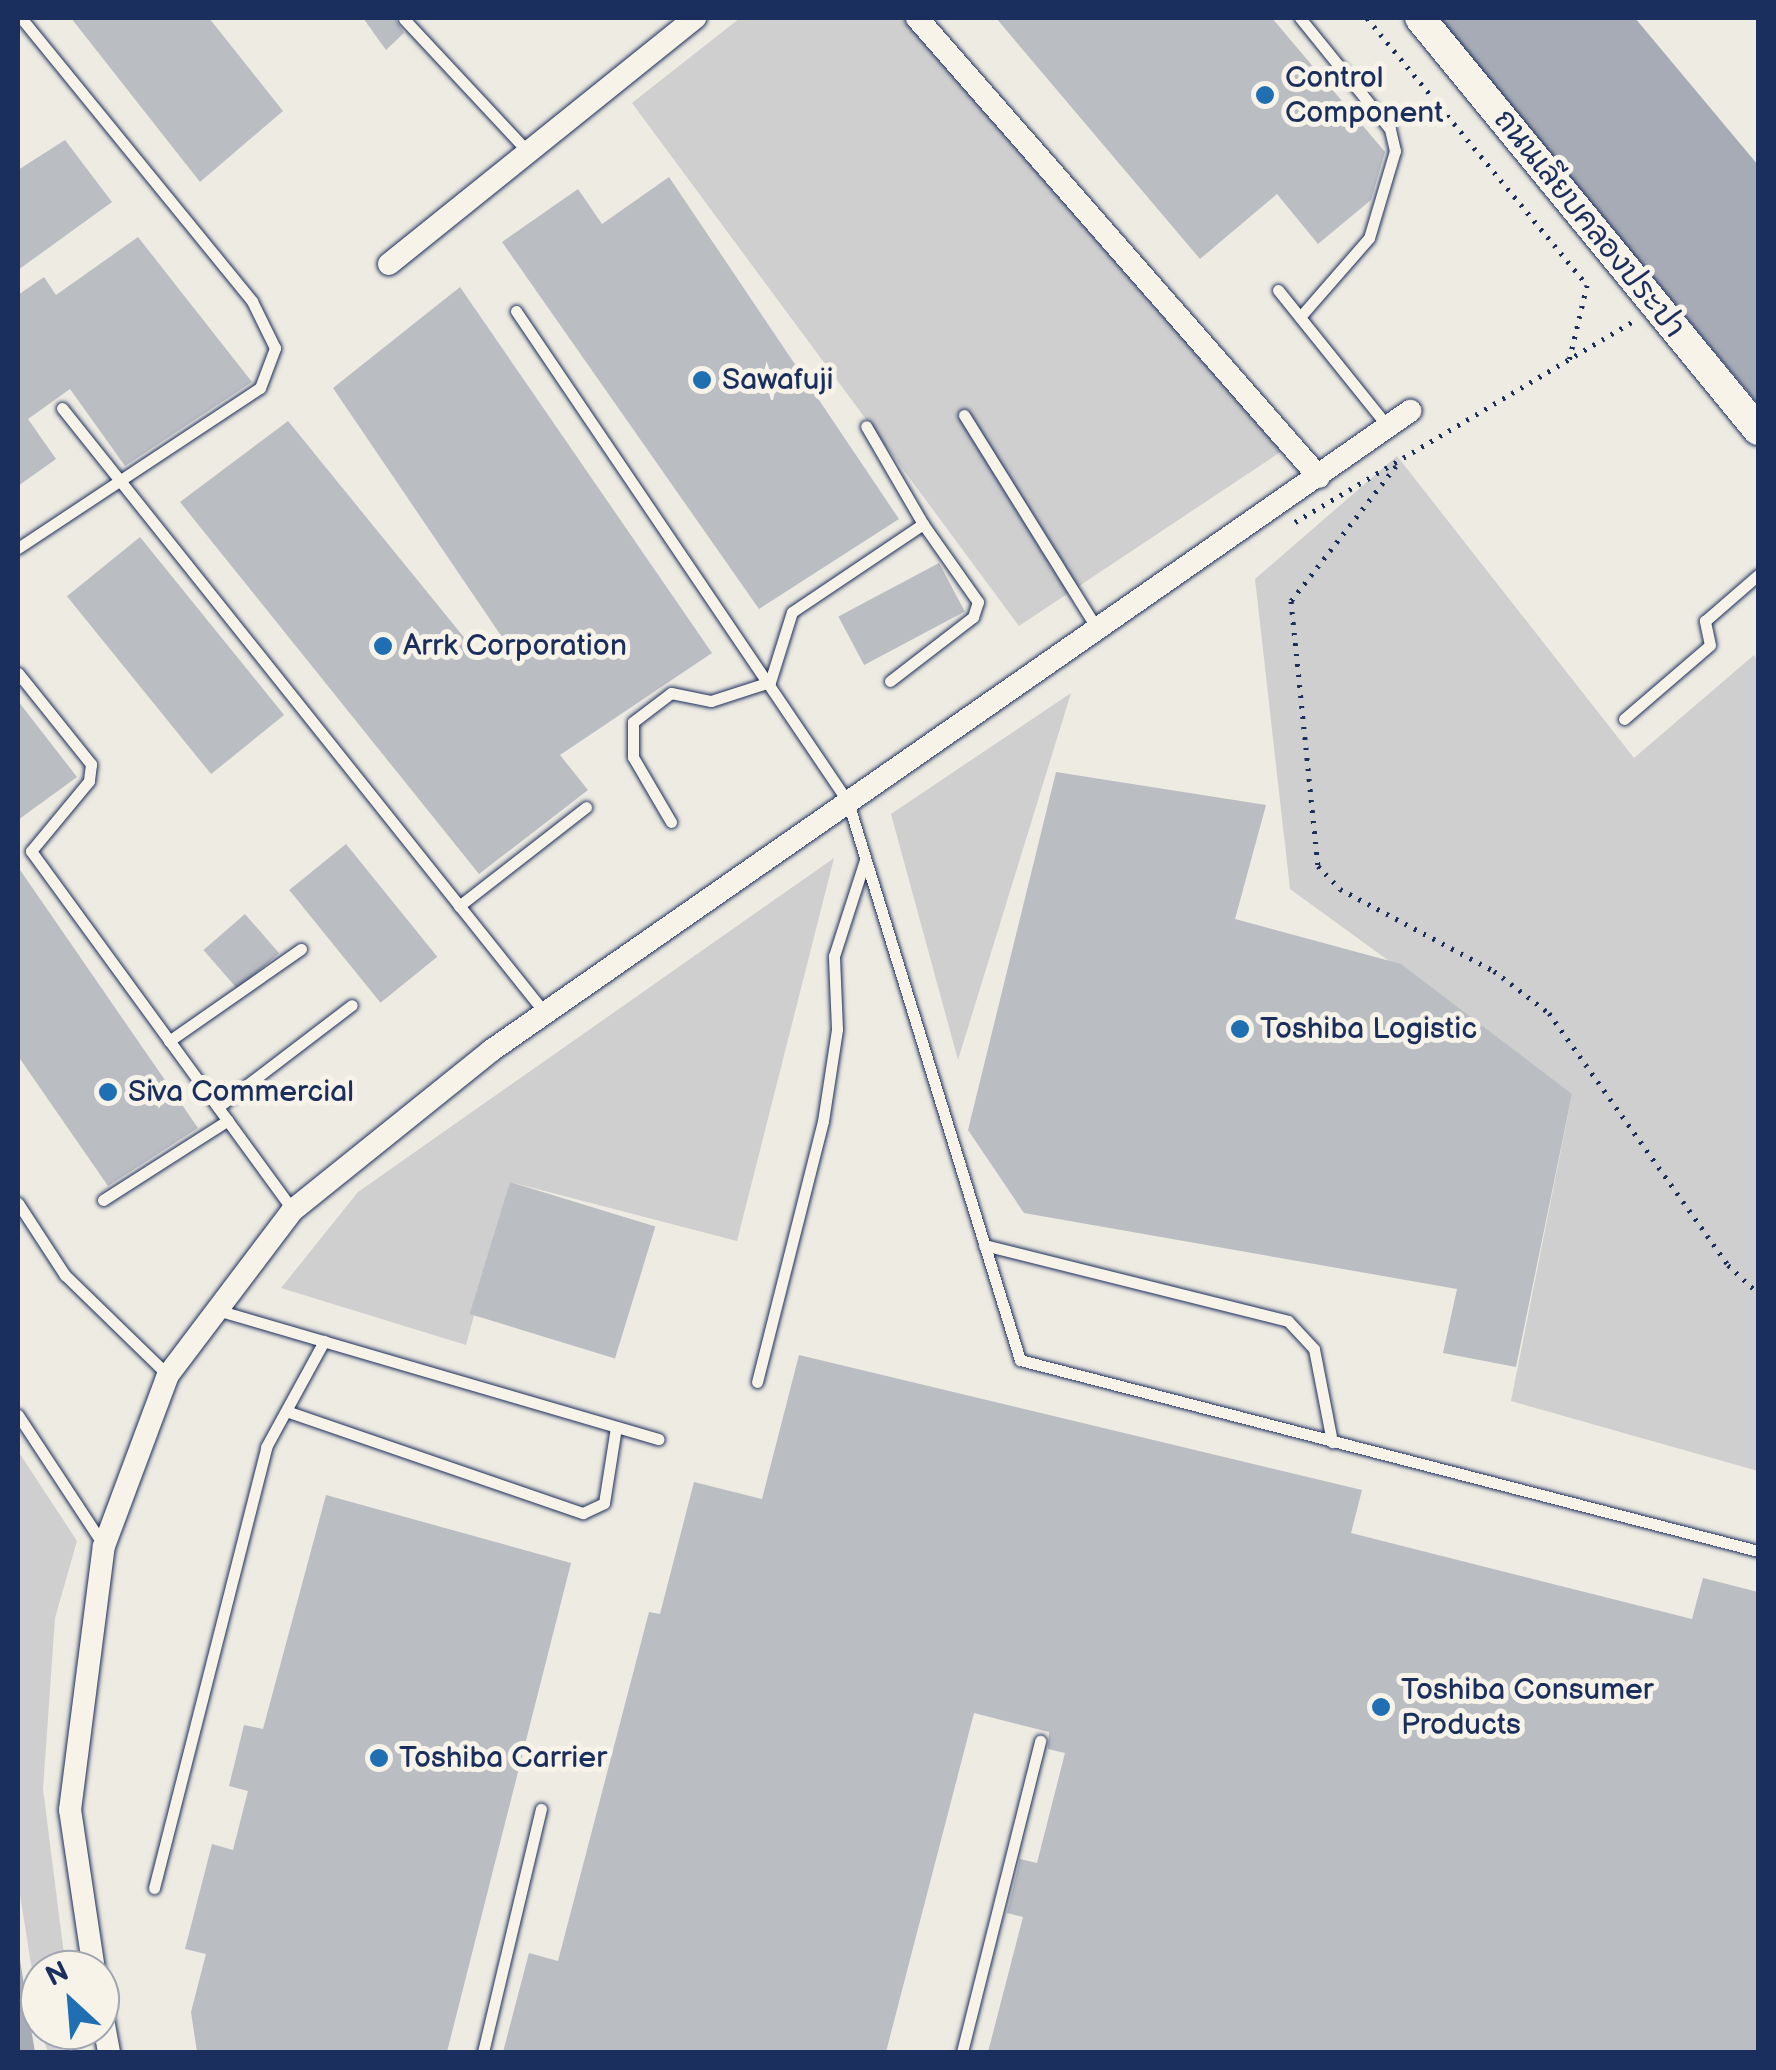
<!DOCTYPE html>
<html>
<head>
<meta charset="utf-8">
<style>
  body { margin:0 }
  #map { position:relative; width:1776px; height:2070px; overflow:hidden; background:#eeebe2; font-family:"Balsamiq Sans","Playpen Sans Thai",sans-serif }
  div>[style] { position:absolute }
  .green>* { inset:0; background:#cfcfcf }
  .round { border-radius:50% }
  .water>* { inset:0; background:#a6abb5 }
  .building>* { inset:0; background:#babdc2; transform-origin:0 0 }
  .path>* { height:5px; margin-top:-2.5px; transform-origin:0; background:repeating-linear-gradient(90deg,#1b2f5e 0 2.5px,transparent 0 10.5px) }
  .roads { filter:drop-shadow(0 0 2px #1b2f5e) drop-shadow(0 0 2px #1b2f5e) }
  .service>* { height:11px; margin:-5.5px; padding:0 5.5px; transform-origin:5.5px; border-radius:5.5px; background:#f7f3e8 }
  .minor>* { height:22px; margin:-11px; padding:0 11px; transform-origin:11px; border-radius:11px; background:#f7f3e8 }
  .tertiary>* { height:30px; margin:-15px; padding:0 15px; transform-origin:15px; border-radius:15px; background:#f7f3e8 }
  .dots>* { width:28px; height:28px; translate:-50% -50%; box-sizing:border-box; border:5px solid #f7f3e8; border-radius:50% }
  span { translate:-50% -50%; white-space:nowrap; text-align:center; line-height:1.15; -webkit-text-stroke:10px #f7f3e8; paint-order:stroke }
  .poi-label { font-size:30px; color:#1b2f5e }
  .left { translate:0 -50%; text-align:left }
  .street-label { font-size:30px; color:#1b2f5e }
  .frame { position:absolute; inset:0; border:20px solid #1b2f5e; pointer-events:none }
  .north { position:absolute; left:20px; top:1950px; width:100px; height:100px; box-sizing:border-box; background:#f7f3e8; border:2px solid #9fa5b1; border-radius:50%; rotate:334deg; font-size:28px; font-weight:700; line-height:40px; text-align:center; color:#1b2f5e }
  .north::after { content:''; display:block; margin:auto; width:35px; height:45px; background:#1f6fb2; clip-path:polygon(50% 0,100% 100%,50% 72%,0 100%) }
</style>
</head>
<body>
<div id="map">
  <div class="green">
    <i style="clip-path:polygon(740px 18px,917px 18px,1291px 445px,1019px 626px,632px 103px)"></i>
    <i style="clip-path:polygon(1397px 456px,1634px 758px,1754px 655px,1758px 662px,1758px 1471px,1511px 1401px,1572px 1094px,1290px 889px,1255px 579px)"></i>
    <i style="clip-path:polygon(1071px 693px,958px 1060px,891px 814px)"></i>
    <i style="clip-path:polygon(834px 858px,737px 1241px,510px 1182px,466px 1345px,281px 1288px,358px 1192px)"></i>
    <i style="clip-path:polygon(18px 1451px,77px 1541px,55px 1618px,43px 1789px,66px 1970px,40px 1970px,40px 2021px,18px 1882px)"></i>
    <i class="round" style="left:45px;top:2025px;width:32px;height:32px"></i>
  </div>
  <div class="water">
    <i style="clip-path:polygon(1436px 18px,1635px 18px,1758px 165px,1758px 404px)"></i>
    <i style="clip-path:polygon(18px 1947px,28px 2011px,35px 2052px,18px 2052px)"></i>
  </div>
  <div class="building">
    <i style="clip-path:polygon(71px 18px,209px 18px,283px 111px,200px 182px)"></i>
    <i style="clip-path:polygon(363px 18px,395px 18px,404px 33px,386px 50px)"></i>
    <i style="clip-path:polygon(996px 18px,1272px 18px,1385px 152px,1371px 200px,1318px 244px,1277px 194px,1200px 259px)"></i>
    <i style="clip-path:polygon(65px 140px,112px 202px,18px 270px,18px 170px)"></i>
    <i style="clip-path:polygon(669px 177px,899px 519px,759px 609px,502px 242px,578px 189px,602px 224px)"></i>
    <i style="clip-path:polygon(138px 237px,252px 382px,125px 466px,70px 389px,28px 419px,56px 459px,18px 486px,18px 295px,44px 277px,56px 295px)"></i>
    <i style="clip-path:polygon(460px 287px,712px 653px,560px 755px,588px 790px,479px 874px,180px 502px,288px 421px,480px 657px,504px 640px,333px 388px)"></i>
    <i style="left:140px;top:537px;width:229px;height:94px;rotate:51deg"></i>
    <i style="left:939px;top:563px;width:55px;height:114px;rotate:62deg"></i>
    <i style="clip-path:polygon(18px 701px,77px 777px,18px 820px)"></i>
    <i style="clip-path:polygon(1056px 772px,1266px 805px,1235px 919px,1401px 964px,1572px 1094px,1516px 1367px,1443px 1353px,1457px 1289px,1024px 1213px,968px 1130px)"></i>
    <i style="left:346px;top:844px;width:145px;height:73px;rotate:51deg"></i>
    <i style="clip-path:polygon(18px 867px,198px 1128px,108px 1186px,18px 1056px)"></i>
    <i style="left:245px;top:914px;width:52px;height:55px;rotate:49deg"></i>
    <i style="left:510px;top:1182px;width:152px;height:138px;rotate:17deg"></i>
    <i style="clip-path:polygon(799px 1355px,1362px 1490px,1351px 1533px,1692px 1619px,1703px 1578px,1758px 1592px,1758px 2052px,988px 2052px,1023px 1917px,1007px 1913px,1020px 1859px,1037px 1863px,1065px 1753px,1048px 1749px,1049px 1732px,974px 1713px,886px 2052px,503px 2052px,529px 1953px,558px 1961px,649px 1612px,660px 1614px,694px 1482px,762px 1499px)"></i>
    <i style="clip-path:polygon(326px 1495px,571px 1563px,447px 2052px,197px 2052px,191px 2012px,206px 1954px,185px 1949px,212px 1844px,233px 1850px,248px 1791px,229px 1786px,244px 1725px,263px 1729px)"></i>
  </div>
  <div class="path">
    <i style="left:1367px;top:18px;width:346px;rotate:50.5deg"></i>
    <i style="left:1587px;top:285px;width:78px;rotate:103.3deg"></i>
    <i style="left:1396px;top:466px;width:171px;rotate:127.9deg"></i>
    <i style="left:1291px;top:601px;width:266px;rotate:84.2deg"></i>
    <i style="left:1318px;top:866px;width:32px;rotate:46deg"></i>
    <i style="left:1340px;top:889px;width:174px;rotate:28deg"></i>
    <i style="left:1494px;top:971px;width:69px;rotate:37.4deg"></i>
    <i style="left:1549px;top:1013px;width:309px;rotate:54.6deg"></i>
    <i style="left:1728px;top:1265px;width:41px;rotate:43deg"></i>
    <i style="left:1295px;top:522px;width:393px;rotate:-30.7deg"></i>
  </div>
  <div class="roads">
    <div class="service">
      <i style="left:404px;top:19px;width:182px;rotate:47deg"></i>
      <i style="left:1278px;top:290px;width:176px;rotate:51.2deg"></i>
      <i style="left:516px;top:311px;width:593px;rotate:55.93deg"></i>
      <i style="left:848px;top:802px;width:584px;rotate:72.87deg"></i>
      <i style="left:1020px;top:1360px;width:762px;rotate:14.51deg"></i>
      <i style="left:1300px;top:317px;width:105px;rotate:-48.9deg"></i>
      <i style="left:1369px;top:238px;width:91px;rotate:-73.4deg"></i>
      <i style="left:1395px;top:151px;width:23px;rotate:-103deg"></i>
      <i style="left:1390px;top:129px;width:143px;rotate:-129deg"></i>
      <i style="left:62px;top:408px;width:774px;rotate:51.4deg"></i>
      <i style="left:964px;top:415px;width:253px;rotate:58.1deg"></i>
      <i style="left:18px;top:548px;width:290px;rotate:-33.5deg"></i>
      <i style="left:260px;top:388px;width:43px;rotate:-69.4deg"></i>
      <i style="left:275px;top:348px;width:52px;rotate:-116.1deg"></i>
      <i style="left:252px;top:301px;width:365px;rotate:-129.2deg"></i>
      <i style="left:18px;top:673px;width:117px;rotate:51.3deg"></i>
      <i style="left:91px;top:764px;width:17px;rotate:97deg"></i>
      <i style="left:89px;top:781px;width:91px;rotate:129.6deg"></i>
      <i style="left:31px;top:851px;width:444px;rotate:53.9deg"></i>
      <i style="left:890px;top:681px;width:105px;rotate:-37.6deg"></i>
      <i style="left:973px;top:617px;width:16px;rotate:-72deg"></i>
      <i style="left:978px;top:602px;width:95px;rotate:-125.2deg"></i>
      <i style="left:1624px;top:719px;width:113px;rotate:-40.7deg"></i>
      <i style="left:1710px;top:645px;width:25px;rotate:-102deg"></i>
      <i style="left:1705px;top:621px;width:70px;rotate:-41deg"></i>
      <i style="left:671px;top:822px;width:75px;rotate:-120.3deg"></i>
      <i style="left:633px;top:757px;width:35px;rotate:-90deg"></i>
      <i style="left:633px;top:722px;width:48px;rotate:-37.3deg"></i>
      <i style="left:671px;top:693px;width:41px;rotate:11.3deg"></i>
      <i style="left:711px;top:701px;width:62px;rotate:-17.9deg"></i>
      <i style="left:770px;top:682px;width:73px;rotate:-72.6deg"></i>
      <i style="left:792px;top:612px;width:158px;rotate:-33.9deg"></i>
      <i style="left:923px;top:524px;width:113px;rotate:-120.2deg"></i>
      <i style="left:459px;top:906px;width:161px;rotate:-37.9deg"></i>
      <i style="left:169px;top:1041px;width:161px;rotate:-34.9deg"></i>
      <i style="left:218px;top:1107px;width:168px;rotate:-37.3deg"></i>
      <i style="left:103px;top:1200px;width:148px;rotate:-32.6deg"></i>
      <i style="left:18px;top:1203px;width:86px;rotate:56.9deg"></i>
      <i style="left:65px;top:1275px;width:144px;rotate:44.2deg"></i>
      <i style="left:984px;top:1245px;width:313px;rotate:14deg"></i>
      <i style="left:1288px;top:1321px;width:38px;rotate:47deg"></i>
      <i style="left:1314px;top:1349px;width:95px;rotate:79deg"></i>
      <i style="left:217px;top:1310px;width:460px;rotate:16.3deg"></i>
      <i style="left:757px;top:1382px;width:269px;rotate:-75.8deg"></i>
      <i style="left:823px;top:1121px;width:93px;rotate:-81.3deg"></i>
      <i style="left:837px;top:1029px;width:73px;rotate:-92.4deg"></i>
      <i style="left:834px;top:956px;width:101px;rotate:-72.1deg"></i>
      <i style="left:289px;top:1412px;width:311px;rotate:19deg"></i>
      <i style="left:583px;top:1513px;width:23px;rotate:-25deg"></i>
      <i style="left:604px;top:1503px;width:77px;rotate:-81deg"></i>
      <i style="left:18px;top:1415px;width:157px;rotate:56.7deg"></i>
      <i style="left:154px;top:1888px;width:455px;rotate:-75.7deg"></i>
      <i style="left:266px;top:1447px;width:121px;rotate:-61.3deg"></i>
      <i style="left:483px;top:2052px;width:250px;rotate:-76.6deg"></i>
      <i style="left:962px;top:2052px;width:321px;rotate:-75.9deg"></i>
    </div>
    <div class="minor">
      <i style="left:917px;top:18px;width:610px;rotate:48.79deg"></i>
      <i style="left:389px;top:264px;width:393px;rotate:-38.8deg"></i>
      <i style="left:94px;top:1970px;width:162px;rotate:-98.5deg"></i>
      <i style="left:70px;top:1810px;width:266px;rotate:-82.7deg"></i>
      <i style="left:104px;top:1546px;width:183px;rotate:-69.5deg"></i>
      <i style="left:168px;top:1375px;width:207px;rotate:-52.9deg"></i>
      <i style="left:293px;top:1210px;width:255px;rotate:-38.8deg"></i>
      <i style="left:492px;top:1050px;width:1119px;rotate:-34.84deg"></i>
      <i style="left:100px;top:2003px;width:50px;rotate:79.6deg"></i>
    </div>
    <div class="tertiary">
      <i style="left:1420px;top:18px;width:533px;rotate:50.63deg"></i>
    </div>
  </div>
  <div class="dots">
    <i style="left:1265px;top:95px;background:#1f6fb2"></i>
    <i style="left:702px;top:380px;background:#1f6fb2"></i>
    <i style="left:383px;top:646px;background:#1f6fb2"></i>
    <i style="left:1240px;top:1029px;background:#1f6fb2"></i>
    <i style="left:108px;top:1092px;background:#1f6fb2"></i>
    <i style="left:1381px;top:1707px;background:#1f6fb2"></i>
    <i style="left:379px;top:1758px;background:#1f6fb2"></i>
  </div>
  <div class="poi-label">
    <span class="left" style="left:1285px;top:95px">Control<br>Component</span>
    <span class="left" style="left:722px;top:380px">Sawafuji</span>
    <span class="left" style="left:403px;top:646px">Arrk Corporation</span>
    <span class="left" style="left:1260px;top:1029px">Toshiba Logistic</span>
    <span class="left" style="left:128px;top:1092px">Siva Commercial</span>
    <span class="left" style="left:1401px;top:1707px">Toshiba Consumer<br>Products</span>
    <span class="left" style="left:399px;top:1758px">Toshiba Carrier</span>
  </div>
  <div class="street-label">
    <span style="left:1589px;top:224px;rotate:51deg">ถนนเลียบคลองประปา</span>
  </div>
  <div class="frame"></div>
  <div class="north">N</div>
</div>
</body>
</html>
